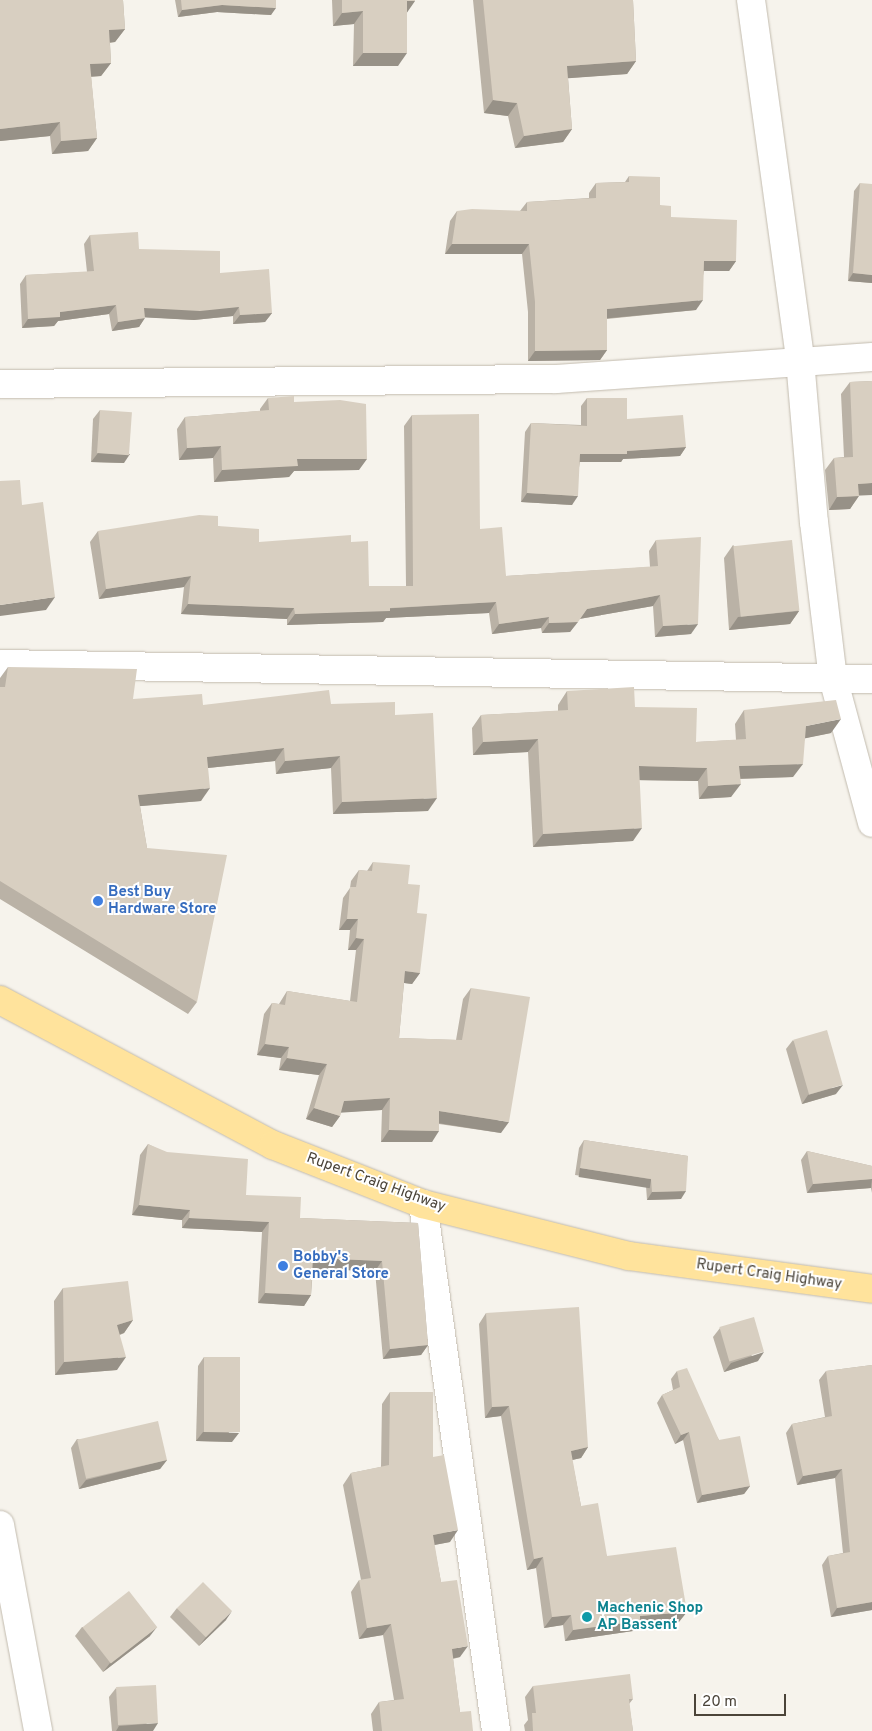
<!DOCTYPE html>
<html>
<head>
<meta charset="utf-8">
<style>
  body { margin:0 }
  #map { position:relative; width:872px; height:1731px; overflow:hidden; background:#f6f3ec; font-family:Overpass,sans-serif }
  div>[style] { position:absolute }
  .roads { filter:drop-shadow(0 0 1px #c2bbae) drop-shadow(0 0 1px #c2bbae) }
  .minor>* { height:28px; margin:-14px; padding:0 14px; transform-origin:14px; border-radius:14px; background:#fff }
  .major>* { height:28px; margin:-14px; padding:0 14px; transform-origin:14px; border-radius:14px; background:#ffe39c }
  .wall>* { inset:0; background:#bab2a6 }
  .shaded-wall>* { inset:0; background:#979187; transform-origin:0 0 }
  .building>* { inset:0; background:#d8cfc1; transform-origin:0 0 }
  .dots>* { width:14px; height:14px; translate:-50% -50%; box-sizing:border-box; border:2px solid #fff; border-radius:50% }
  span { translate:-50% -50%; white-space:nowrap; text-align:center; line-height:1.15; -webkit-text-stroke:4px #fff; paint-order:stroke }
  .shop-label { font-size:15px; color:#366cbe; font-weight:700 }
  .left { translate:0 -50%; text-align:left }
  .street-label { font-size:15px; color:#4b4439 }
  .culture-label { font-size:15px; color:#0d838f; font-weight:700 }
  .scale { position:absolute; left:694px; top:1694px; width:92px; height:22px; box-sizing:border-box; border:2px solid #4b4439; border-top:0; padding-left:6px; font-size:15px; line-height:18px; white-space:nowrap; color:#4b4439; -webkit-text-stroke:4px #fff; paint-order:stroke }
</style>
</head>
<body>
<div id="map">
  <div class="roads">
    <div class="minor">
      <i style="left:751px;top:0;width:363px;rotate:82.2deg"></i>
      <i style="left:800px;top:360px;width:163px;rotate:85.1deg"></i>
      <i style="left:814px;top:522px;width:157px;rotate:83.1deg"></i>
      <i style="left:833px;top:678px;width:150px;rotate:74.9deg"></i>
      <i style="left:0;top:384px;width:556px;rotate:-0.52deg"></i>
      <i style="left:556px;top:379px;width:317px;rotate:-4deg"></i>
      <i style="left:0;top:664px;width:872px;rotate:0.99deg"></i>
      <i style="left:423px;top:1204px;width:532px;rotate:82.11deg"></i>
      <i style="left:0;top:1525px;width:209px;rotate:79.5deg"></i>
    </div>
    <div class="major">
      <i style="left:0;top:1000px;width:309px;rotate:28deg"></i>
      <i style="left:273px;top:1145px;width:161px;rotate:21.5deg"></i>
      <i style="left:423px;top:1204px;width:212px;rotate:14.2deg"></i>
      <i style="left:629px;top:1256px;width:245px;rotate:7.7deg"></i>
    </div>
  </div>
  <div class="wall">
    <i style="clip-path:polygon(0 0,123px 0,125px 29px,115px 42px,110px 43px,111px 63px,101px 76px,91px 77px,97px 138px,88px 151px,52px 154px,50px 136px,0 141px)"></i>
    <i style="clip-path:polygon(175px 0,276px 0,271px 15px,217px 12px,178px 17px)"></i>
    <i style="clip-path:polygon(332px 0,415px 0,407px 12px,398px 66px,353px 66px,354px 24px,333px 26px)"></i>
    <i style="clip-path:polygon(473px 0,633px 0,636px 61px,627px 74px,568px 78px,572px 129px,563px 142px,515px 148px,508px 116px,484px 113px)"></i>
    <i style="clip-path:polygon(629px 176px,660px 205px,671px 217px,736px 261px,729px 271px,704px 271px,696px 310px,607px 319px,607px 350px,600px 360px,528px 361px,528px 312px,522px 254px,445px 254px,450px 221px,457px 211px,520px 211px,527px 202px,589px 198px,589px 193px,596px 183px,625px 182px)"></i>
    <i style="clip-path:polygon(860px 183px,872px 283px,848px 281px,854px 191px)"></i>
    <i style="clip-path:polygon(90px 235px,220px 273px,272px 313px,265px 322px,233px 324px,233px 316px,194px 320px,145px 317px,139px 327px,112px 331px,109px 314px,58px 321px,54px 326px,22px 328px,20px 284px,26px 275px,87px 272px,84px 244px)"></i>
    <i style="clip-path:polygon(872px 381px,872px 495px,859px 495px,850px 509px,829px 510px,825px 470px,834px 458px,844px 457px,841px 394px,850px 382px)"></i>
    <i style="clip-path:polygon(268px 398px,294px 402px,359px 470px,294px 471px,289px 477px,214px 482px,213px 458px,179px 460px,177px 429px,185px 417px,260px 411px,260px 409px)"></i>
    <i style="clip-path:polygon(587px 398px,627px 419px,686px 447px,680px 456px,623px 459px,621px 462px,580px 462px,572px 505px,521px 502px,525px 432px,531px 423px,581px 425px,581px 406px)"></i>
    <i style="clip-path:polygon(100px 410px,124px 463px,91px 462px,93px 419px)"></i>
    <i style="clip-path:polygon(412px 415px,480px 529px,506px 576px,650px 567px,649px 551px,656px 540px,691px 634px,655px 637px,653px 606px,579px 619px,570px 632px,542px 633px,541px 628px,492px 634px,489px 613px,386px 618px,383px 622px,287px 625px,287px 619px,181px 614px,184px 587px,99px 599px,90px 542px,98px 531px,218px 526px,259px 542px,351px 542px,369px 586px,406px 586px,404px 426px)"></i>
    <i style="clip-path:polygon(733px 545px,799px 611px,790px 624px,729px 630px,724px 558px)"></i>
    <i style="clip-path:polygon(8px 667px,133px 699px,203px 705px,331px 704px,395px 715px,428px 811px,333px 814px,331px 768px,276px 774px,275px 761px,208px 768px,201px 801px,140px 806px,147px 848px,197px 1002px,188px 1014px,0 899px,0 678px)"></i>
    <i style="clip-path:polygon(567px 691px,635px 707px,696px 742px,736px 740px,735px 724px,744px 710px,831px 733px,805px 738px,793px 777px,740px 779px,731px 797px,699px 799px,698px 781px,639px 780px,633px 841px,533px 847px,528px 752px,473px 755px,472px 728px,481px 715px,558px 711px,558px 705px)"></i>
    <i style="clip-path:polygon(373px 862px,408px 884px,417px 913px,420px 973px,412px 984px,404px 983px,399px 1038px,456px 1040px,463px 999px,471px 988px,501px 1133px,439px 1124px,432px 1142px,381px 1142px,382px 1110px,341px 1112px,340px 1116px,332px 1127px,306px 1119px,319px 1075px,279px 1070px,281px 1058px,257px 1055px,264px 1014px,272px 1003px,279px 1004px,287px 991px,350px 1001px,356px 950px,348px 950px,350px 930px,339px 930px,343px 898px,350px 888px,351px 881px,359px 870px,367px 871px)"></i>
    <i style="clip-path:polygon(793px 1040px,836px 1094px,802px 1104px,786px 1049px)"></i>
    <i style="clip-path:polygon(584px 1140px,688px 1156px,681px 1199px,647px 1200px,646px 1186px,575px 1175px,579px 1148px)"></i>
    <i style="clip-path:polygon(148px 1144px,246px 1195px,300px 1218px,418px 1223px,428px 1345px,421px 1355px,383px 1359px,375px 1271px,313px 1269px,311px 1295px,304px 1306px,258px 1303px,262px 1232px,182px 1228px,182px 1220px,132px 1215px,140px 1155px)"></i>
    <i style="clip-path:polygon(807px 1151px,872px 1166px,872px 1193px,871px 1188px,807px 1193px,801px 1160px)"></i>
    <i style="clip-path:polygon(63px 1288px,133px 1320px,124px 1333px,120px 1335px,117px 1370px,55px 1375px,54px 1301px)"></i>
    <i style="clip-path:polygon(486px 1313px,588px 1447px,581px 1458px,572px 1460px,581px 1506px,607px 1556px,679px 1622px,636px 1626px,633px 1631px,565px 1641px,563px 1625px,544px 1628px,536px 1568px,527px 1570px,501px 1416px,485px 1418px,479px 1324px)"></i>
    <i style="clip-path:polygon(720px 1328px,758px 1361px,724px 1372px,713px 1337px)"></i>
    <i style="clip-path:polygon(204px 1357px,232px 1442px,196px 1441px,198px 1366px)"></i>
    <i style="clip-path:polygon(872px 1365px,872px 1610px,831px 1617px,822px 1565px,828px 1556px,843px 1553px,835px 1478px,797px 1485px,786px 1433px,792px 1424px,825px 1417px,819px 1380px,826px 1371px)"></i>
    <i style="clip-path:polygon(677px 1371px,719px 1440px,750px 1486px,744px 1494px,697px 1503px,683px 1440px,675px 1444px,657px 1403px,662px 1395px,673px 1390px,671px 1379px)"></i>
    <i style="clip-path:polygon(390px 1392px,433px 1457px,450px 1542px,434px 1545px,441px 1582px,460px 1657px,453px 1659px,460px 1712px,473px 1731px,373px 1731px,371px 1714px,379px 1702px,394px 1700px,383px 1635px,359px 1639px,351px 1592px,359px 1580px,361px 1580px,343px 1485px,351px 1473px,381px 1467px,382px 1404px)"></i>
    <i style="clip-path:polygon(77px 1439px,167px 1460px,160px 1469px,79px 1489px,71px 1448px)"></i>
    <i style="clip-path:polygon(177px 1608px,226px 1620px,199px 1646px,170px 1617px)"></i>
    <i style="clip-path:polygon(82px 1627px,150px 1636px,103px 1672px,75px 1636px)"></i>
    <i style="clip-path:polygon(533px 1686px,633px 1699px,629px 1704px,633px 1731px,525px 1731px,524px 1725px,528px 1720px,525px 1697px)"></i>
    <i style="clip-path:polygon(116px 1688px,153px 1731px,112px 1731px,109px 1697px)"></i>
  </div>
  <div class="shaded-wall">
    <i style="clip-path:polygon(407px 1px,415px 1px,406px 14px)"></i>
    <i style="clip-path:polygon(222px 5px,276px 8px,271px 15px,217px 12px,178px 17px,182px 10px)"></i>
    <i style="clip-path:polygon(363px 11px,354px 24px,333px 26px,342px 13px)"></i>
    <i style="clip-path:polygon(125px 29px,115px 42px,100px 43px,109px 30px)"></i>
    <i style="clip-path:polygon(363px 53px,407px 53px,398px 66px,353px 66px)"></i>
    <i style="clip-path:polygon(636px 61px,627px 74px,558px 79px,567px 66px)"></i>
    <i style="clip-path:polygon(111px 63px,101px 76px,81px 77px,90px 64px)"></i>
    <i style="clip-path:polygon(493px 100px,517px 103px,508px 116px,484px 113px)"></i>
    <i style="clip-path:polygon(60px 122px,50px 136px,0 141px,0 129px)"></i>
    <i style="clip-path:polygon(572px 129px,563px 142px,515px 148px,524px 136px)"></i>
    <i style="clip-path:polygon(97px 138px,88px 151px,52px 154px,61px 141px)"></i>
    <i style="clip-path:polygon(452px 244px,529px 244px,522px 254px,445px 254px)"></i>
    <i style="clip-path:polygon(704px 261px,736px 261px,729px 271px,697px 271px)"></i>
    <i style="clip-path:polygon(853px 273px,872px 275px,872px 283px,848px 281px)"></i>
    <i style="clip-path:polygon(703px 300px,696px 310px,600px 319px,607px 309px)"></i>
    <i style="clip-path:polygon(116px 305px,109px 314px,58px 321px,54px 326px,22px 328px,28px 319px,60px 312px)"></i>
    <i style="clip-path:polygon(239px 307px,233px 316px,194px 320px,137px 317px,144px 308px)"></i>
    <i style="clip-path:polygon(272px 313px,265px 322px,233px 324px,240px 315px)"></i>
    <i style="clip-path:polygon(145px 318px,139px 327px,112px 331px,118px 322px)"></i>
    <i style="clip-path:polygon(607px 350px,600px 360px,528px 361px,535px 351px)"></i>
    <i style="clip-path:polygon(221px 446px,213px 458px,179px 460px,187px 448px)"></i>
    <i style="clip-path:polygon(686px 447px,680px 456px,623px 459px,621px 462px,574px 462px,580px 454px)"></i>
    <i style="clip-path:polygon(98px 453px,130px 454px,124px 463px,91px 462px)"></i>
    <i style="clip-path:polygon(297px 459px,367px 459px,359px 470px,294px 471px,289px 477px,214px 482px,222px 470px)"></i>
    <i style="clip-path:polygon(872px 483px,872px 495px,850px 496px,858px 484px)"></i>
    <i style="clip-path:polygon(527px 493px,578px 496px,572px 505px,521px 502px)"></i>
    <i style="clip-path:polygon(859px 496px,850px 509px,829px 510px,837px 497px)"></i>
    <i style="clip-path:polygon(191px 576px,184px 587px,99px 599px,106px 589px)"></i>
    <i style="clip-path:polygon(660px 595px,653px 606px,579px 619px,587px 609px)"></i>
    <i style="clip-path:polygon(55px 597px,46px 610px,0 616px,0 605px)"></i>
    <i style="clip-path:polygon(496px 602px,489px 613px,386px 618px,383px 622px,287px 625px,295px 614px)"></i>
    <i style="clip-path:polygon(188px 604px,294px 608px,287px 619px,181px 614px)"></i>
    <i style="clip-path:polygon(799px 611px,790px 624px,729px 630px,738px 617px)"></i>
    <i style="clip-path:polygon(549px 617px,541px 628px,492px 634px,499px 624px)"></i>
    <i style="clip-path:polygon(578px 622px,570px 632px,542px 633px,549px 623px)"></i>
    <i style="clip-path:polygon(698px 624px,691px 634px,655px 637px,663px 626px)"></i>
    <i style="clip-path:polygon(841px 719px,831px 733px,797px 740px,806px 726px)"></i>
    <i style="clip-path:polygon(538px 739px,528px 752px,473px 755px,483px 742px)"></i>
    <i style="clip-path:polygon(284px 748px,275px 761px,198px 769px,207px 757px)"></i>
    <i style="clip-path:polygon(340px 756px,331px 768px,276px 774px,285px 761px)"></i>
    <i style="clip-path:polygon(803px 764px,793px 777px,730px 779px,739px 766px)"></i>
    <i style="clip-path:polygon(639px 766px,707px 768px,698px 781px,629px 780px)"></i>
    <i style="clip-path:polygon(741px 784px,731px 797px,699px 799px,708px 786px)"></i>
    <i style="clip-path:polygon(210px 788px,201px 801px,130px 807px,138px 795px)"></i>
    <i style="clip-path:polygon(437px 798px,428px 811px,333px 814px,342px 802px)"></i>
    <i style="clip-path:polygon(642px 828px,633px 841px,533px 847px,543px 834px)"></i>
    <i style="clip-path:polygon(347px 919px,358px 919px,350px 930px,339px 930px)"></i>
    <i style="clip-path:polygon(356px 938px,364px 939px,356px 950px,348px 950px)"></i>
    <i style="clip-path:polygon(405px 971px,420px 973px,412px 984px,397px 982px)"></i>
    <i style="clip-path:polygon(265px 1044px,289px 1047px,281px 1058px,257px 1055px)"></i>
    <i style="clip-path:polygon(287px 1058px,327px 1064px,319px 1075px,279px 1070px)"></i>
    <i style="clip-path:polygon(843px 1085px,836px 1094px,802px 1104px,808px 1095px)"></i>
    <i style="clip-path:polygon(390px 1098px,382px 1110px,336px 1113px,344px 1101px)"></i>
    <i style="clip-path:polygon(314px 1108px,340px 1116px,332px 1127px,306px 1119px)"></i>
    <i style="clip-path:polygon(439px 1111px,509px 1122px,501px 1133px,431px 1122px)"></i>
    <i style="clip-path:polygon(389px 1130px,439px 1131px,432px 1142px,381px 1142px)"></i>
    <i style="left:580px;top:1168px;width:72px;height:9px;rotate:9deg"></i>
    <i style="clip-path:polygon(872px 1179px,871px 1188px,807px 1193px,813px 1184px)"></i>
    <i style="clip-path:polygon(686px 1191px,681px 1199px,647px 1200px,652px 1192px)"></i>
    <i style="clip-path:polygon(139px 1205px,190px 1210px,182px 1220px,132px 1215px)"></i>
    <i style="clip-path:polygon(189px 1218px,269px 1222px,262px 1232px,182px 1228px)"></i>
    <i style="clip-path:polygon(313px 1258px,382px 1261px,375px 1271px,306px 1269px)"></i>
    <i style="clip-path:polygon(265px 1293px,311px 1295px,304px 1306px,258px 1303px)"></i>
    <i style="clip-path:polygon(133px 1320px,124px 1333px,108px 1338px,117px 1325px)"></i>
    <i style="clip-path:polygon(428px 1345px,421px 1355px,383px 1359px,390px 1349px)"></i>
    <i style="clip-path:polygon(764px 1352px,758px 1361px,724px 1372px,731px 1363px)"></i>
    <i style="clip-path:polygon(126px 1357px,117px 1370px,55px 1375px,64px 1362px)"></i>
    <i style="clip-path:polygon(509px 1406px,501px 1416px,485px 1418px,492px 1407px)"></i>
    <i style="clip-path:polygon(203px 1432px,239px 1433px,232px 1442px,196px 1441px)"></i>
    <i style="clip-path:polygon(689px 1432px,683px 1440px,675px 1444px,681px 1435px)"></i>
    <i style="clip-path:polygon(588px 1447px,581px 1458px,563px 1462px,571px 1451px)"></i>
    <i style="clip-path:polygon(167px 1460px,160px 1469px,79px 1489px,86px 1480px)"></i>
    <i style="clip-path:polygon(842px 1469px,835px 1478px,797px 1485px,803px 1476px)"></i>
    <i style="clip-path:polygon(750px 1486px,744px 1494px,697px 1503px,702px 1495px)"></i>
    <i style="clip-path:polygon(458px 1530px,450px 1542px,424px 1547px,433px 1535px)"></i>
    <i style="clip-path:polygon(543px 1557px,536px 1568px,527px 1570px,534px 1559px)"></i>
    <i style="clip-path:polygon(872px 1602px,872px 1610px,831px 1617px,837px 1608px)"></i>
    <i style="clip-path:polygon(232px 1611px,226px 1620px,199px 1646px,206px 1637px)"></i>
    <i style="clip-path:polygon(687px 1612px,679px 1622px,636px 1626px,633px 1631px,565px 1641px,573px 1630px,640px 1616px)"></i>
    <i style="clip-path:polygon(571px 1615px,563px 1625px,544px 1628px,552px 1617px)"></i>
    <i style="clip-path:polygon(391px 1624px,383px 1635px,359px 1639px,367px 1628px)"></i>
    <i style="clip-path:polygon(157px 1627px,150px 1636px,103px 1672px,110px 1663px)"></i>
    <i style="clip-path:polygon(468px 1646px,460px 1657px,444px 1660px,452px 1649px)"></i>
    <i style="clip-path:polygon(158px 1723px,153px 1731px,116px 1731px,119px 1726px)"></i>
  </div>
  <div class="building">
    <i style="clip-path:polygon(0 0,123px 0,125px 29px,109px 30px,111px 63px,90px 64px,97px 138px,61px 141px,60px 122px,0 129px)"></i>
    <i style="clip-path:polygon(181px 0,276px 0,276px 8px,222px 5px,182px 10px)"></i>
    <i style="clip-path:polygon(342px 0,415px 0,415px 1px,407px 1px,407px 53px,363px 53px,363px 11px,342px 13px)"></i>
    <i style="clip-path:polygon(483px 0,633px 0,636px 61px,567px 66px,572px 129px,524px 136px,517px 103px,493px 100px)"></i>
    <i style="clip-path:polygon(629px 176px,660px 177px,660px 205px,671px 206px,671px 217px,737px 220px,736px 261px,704px 261px,703px 300px,607px 309px,607px 350px,535px 351px,535px 302px,529px 244px,452px 244px,457px 211px,472px 209px,527px 211px,527px 202px,596px 198px,596px 183px,629px 182px)"></i>
    <i style="clip-path:polygon(860px 183px,872px 184px,872px 275px,853px 273px)"></i>
    <i style="clip-path:polygon(138px 232px,139px 249px,220px 251px,220px 273px,269px 269px,272px 313px,240px 315px,239px 307px,200px 311px,144px 308px,145px 318px,118px 322px,116px 305px,60px 312px,60px 317px,28px 319px,26px 275px,94px 271px,90px 235px)"></i>
    <i style="clip-path:polygon(872px 381px,872px 483px,858px 484px,859px 496px,837px 497px,834px 458px,853px 457px,850px 382px)"></i>
    <i style="clip-path:polygon(294px 396px,294px 402px,340px 400px,366px 404px,367px 459px,297px 459px,298px 466px,222px 470px,221px 446px,187px 448px,185px 417px,269px 410px,268px 398px)"></i>
    <i style="clip-path:polygon(587px 398px,627px 398px,627px 419px,683px 415px,686px 447px,627px 451px,627px 454px,580px 454px,578px 496px,527px 493px,531px 423px,587px 426px)"></i>
    <i style="left:100px;top:410px;width:32px;height:43px;rotate:4deg"></i>
    <i style="clip-path:polygon(479px 414px,480px 529px,502px 527px,506px 576px,658px 566px,656px 540px,701px 537px,698px 624px,663px 626px,660px 595px,587px 609px,578px 622px,549px 623px,549px 617px,499px 624px,496px 602px,390px 608px,390px 611px,295px 614px,294px 608px,188px 604px,191px 576px,106px 589px,98px 531px,199px 515px,218px 516px,218px 526px,259px 529px,259px 542px,351px 535px,351px 542px,368px 541px,369px 586px,413px 586px,412px 415px)"></i>
    <i style="clip-path:polygon(20px 480px,22px 505px,43px 502px,55px 597px,0 605px,0 481px)"></i>
    <i style="left:792px;top:540px;width:71px;height:59px;rotate:84deg"></i>
    <i style="clip-path:polygon(8px 667px,137px 669px,133px 699px,202px 694px,203px 705px,329px 690px,331px 704px,395px 702px,395px 715px,433px 713px,437px 798px,342px 802px,340px 756px,285px 761px,284px 748px,207px 757px,210px 788px,138px 795px,147px 848px,227px 855px,197px 1002px,0 881px,0 687px,5px 687px)"></i>
    <i style="clip-path:polygon(634px 687px,635px 707px,697px 708px,696px 742px,746px 739px,744px 710px,836px 700px,841px 719px,806px 726px,803px 764px,739px 766px,741px 784px,708px 786px,707px 768px,639px 766px,642px 828px,543px 834px,538px 739px,483px 742px,481px 715px,568px 710px,567px 691px)"></i>
    <i style="clip-path:polygon(373px 862px,410px 865px,408px 884px,420px 885px,417px 913px,427px 914px,420px 973px,405px 971px,399px 1038px,462px 1040px,471px 988px,530px 997px,509px 1122px,439px 1111px,439px 1131px,389px 1130px,390px 1098px,344px 1101px,340px 1116px,314px 1108px,327px 1064px,287px 1058px,289px 1047px,265px 1044px,272px 1003px,285px 1005px,287px 991px,357px 1002px,364px 939px,356px 938px,358px 919px,347px 919px,350px 887px,356px 887px,359px 870px,372px 871px)"></i>
    <i style="left:827px;top:1030px;width:57px;height:35px;rotate:74deg"></i>
    <i style="clip-path:polygon(584px 1140px,688px 1156px,686px 1191px,652px 1192px,651px 1179px,580px 1168px)"></i>
    <i style="clip-path:polygon(148px 1144px,167px 1152px,248px 1159px,246px 1195px,301px 1197px,300px 1218px,418px 1223px,428px 1345px,390px 1349px,382px 1261px,313px 1258px,311px 1295px,265px 1293px,269px 1222px,189px 1218px,190px 1210px,139px 1205px)"></i>
    <i style="clip-path:polygon(807px 1151px,872px 1166px,872px 1179px,813px 1184px)"></i>
    <i style="clip-path:polygon(128px 1281px,133px 1320px,117px 1325px,126px 1357px,64px 1362px,63px 1288px)"></i>
    <i style="clip-path:polygon(579px 1307px,588px 1447px,571px 1451px,581px 1506px,598px 1503px,607px 1556px,676px 1547px,687px 1612px,640px 1616px,640px 1621px,573px 1630px,571px 1615px,552px 1617px,543px 1557px,534px 1559px,509px 1406px,492px 1407px,486px 1313px)"></i>
    <i style="left:754px;top:1317px;width:36px;height:36px;rotate:74deg"></i>
    <i style="left:204px;top:1357px;width:36px;height:75px"></i>
    <i style="clip-path:polygon(872px 1365px,872px 1602px,837px 1608px,828px 1556px,850px 1552px,842px 1469px,803px 1476px,792px 1424px,832px 1416px,826px 1371px)"></i>
    <i style="clip-path:polygon(687px 1368px,719px 1440px,740px 1436px,750px 1486px,702px 1495px,689px 1432px,681px 1435px,662px 1395px,680px 1387px,677px 1371px)"></i>
    <i style="clip-path:polygon(390px 1392px,433px 1392px,433px 1457px,444px 1455px,458px 1530px,433px 1535px,441px 1582px,457px 1580px,468px 1646px,452px 1649px,460px 1712px,471px 1711px,473px 1731px,382px 1731px,379px 1702px,404px 1699px,391px 1624px,367px 1628px,359px 1580px,371px 1578px,351px 1473px,389px 1465px)"></i>
    <i style="left:158px;top:1421px;width:40px;height:83px;rotate:77deg"></i>
    <i style="left:203px;top:1582px;width:41px;height:37px;rotate:45deg"></i>
    <i style="left:129px;top:1591px;width:46px;height:59px;rotate:52deg"></i>
    <i style="clip-path:polygon(630px 1674px,633px 1699px,629px 1699px,633px 1731px,533px 1731px,532px 1713px,536px 1713px,533px 1686px)"></i>
    <i style="left:156px;top:1685px;width:38px;height:40px;rotate:87deg"></i>
  </div>
  <div class="dots">
    <i style="left:98px;top:901px;background:#3f7fe0"></i>
    <i style="left:283px;top:1266px;background:#3f7fe0"></i>
    <i style="left:587px;top:1617px;background:#0f9aa8"></i>
  </div>
  <div class="shop-label">
    <span class="left" style="left:108px;top:901px">Best Buy<br>Hardware Store</span>
    <span class="left" style="left:293px;top:1266px">Bobby's<br>General Store</span>
  </div>
  <div class="street-label">
    <span style="left:376px;top:1183px;rotate:20deg">Rupert Craig Highway</span>
    <span style="left:769px;top:1275px;rotate:8deg">Rupert Craig Highway</span>
  </div>
  <div class="culture-label">
    <span class="left" style="left:597px;top:1617px">Machenic Shop<br>AP Bassent</span>
  </div>
  <div class="scale">20 m</div>
</div>
</body>
</html>
